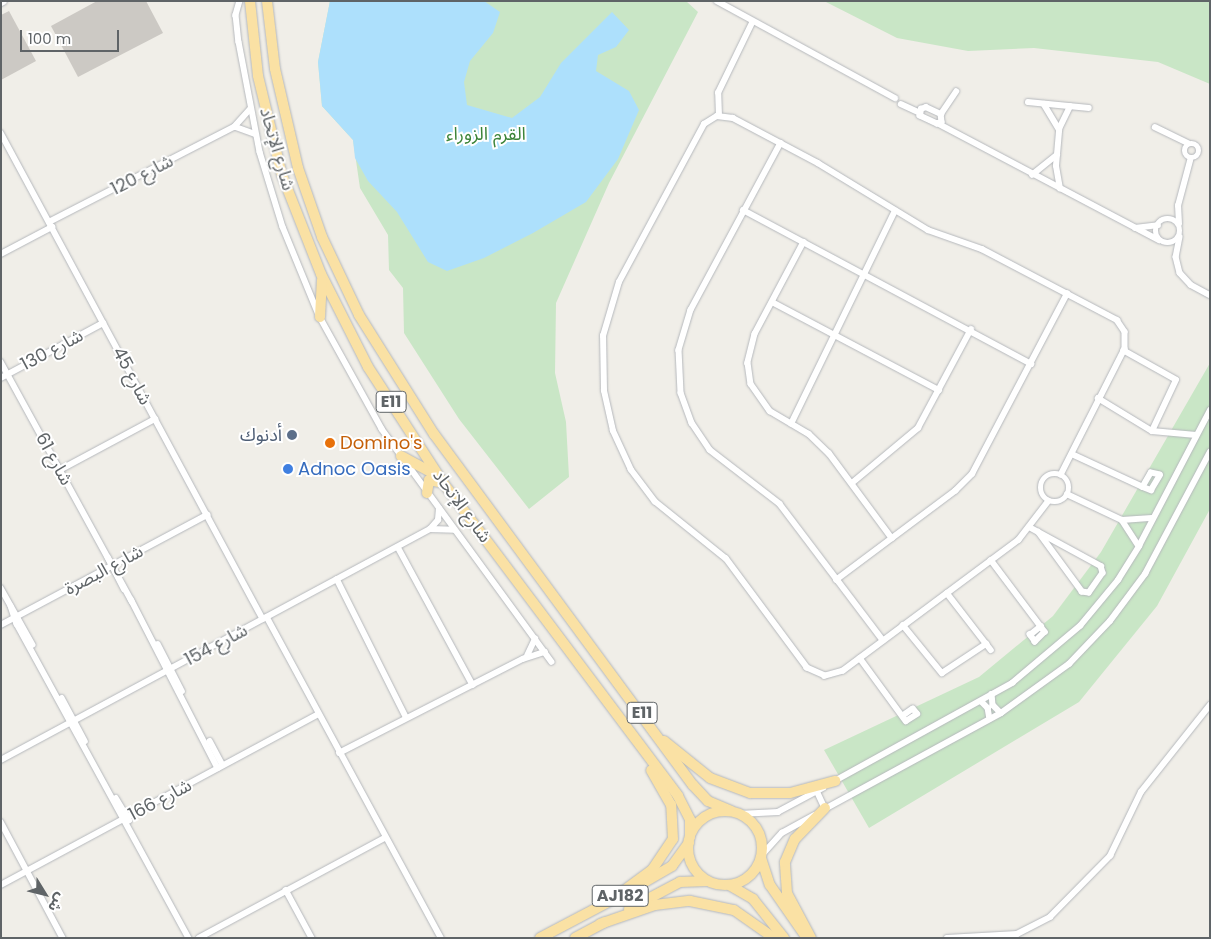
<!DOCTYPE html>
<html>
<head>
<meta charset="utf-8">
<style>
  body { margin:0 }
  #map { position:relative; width:1211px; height:939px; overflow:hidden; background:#f0eee8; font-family:Poppins,"Noto Sans Arabic",sans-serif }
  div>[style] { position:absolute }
  .green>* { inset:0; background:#c9e6c6 }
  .water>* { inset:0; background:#ade0fc }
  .building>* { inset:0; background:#ccc9c4 }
  .roads { filter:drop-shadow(0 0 1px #b5b8bc) drop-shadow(0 0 1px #b5b8bc) }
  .minor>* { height:5.5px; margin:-2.75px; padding:0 2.75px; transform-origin:2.75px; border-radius:2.75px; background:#fff }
  .minor>.ring { margin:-2.75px; padding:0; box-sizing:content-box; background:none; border:5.5px solid #fff; border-radius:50% }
  .tertiary>* { height:8px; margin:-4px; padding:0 4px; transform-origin:4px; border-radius:4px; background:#fff }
  .trunk>* { height:10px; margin:-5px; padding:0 5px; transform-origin:5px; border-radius:5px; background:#fae1a4 }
  .trunk>.ring { margin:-5px; padding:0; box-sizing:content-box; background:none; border:10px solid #fae1a4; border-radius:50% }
  .dots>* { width:14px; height:14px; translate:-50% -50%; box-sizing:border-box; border:2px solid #fff; border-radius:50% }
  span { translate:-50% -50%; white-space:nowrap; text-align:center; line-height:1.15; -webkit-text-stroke:4px #fff; paint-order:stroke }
  .shield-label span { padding:1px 4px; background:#fff; border:1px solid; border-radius:4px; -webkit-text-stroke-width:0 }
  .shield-label { font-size:16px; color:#5f6467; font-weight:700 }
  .park-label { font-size:18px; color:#3c8439 }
  .street-label { font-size:18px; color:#5f6467 }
  .service-label { font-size:18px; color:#4e5e75 }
  .right { translate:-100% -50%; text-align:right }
  .food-label { font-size:18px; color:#c56008 }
  .left { translate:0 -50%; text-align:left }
  .shop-label { font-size:18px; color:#366cbe }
  .frame { position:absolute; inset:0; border:2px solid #5f6467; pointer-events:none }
  .north { position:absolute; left:20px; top:869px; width:50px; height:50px; -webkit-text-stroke:4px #fff; paint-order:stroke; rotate:126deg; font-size:14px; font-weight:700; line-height:20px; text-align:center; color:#5f6467 }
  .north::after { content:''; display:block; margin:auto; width:18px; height:22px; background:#5f6467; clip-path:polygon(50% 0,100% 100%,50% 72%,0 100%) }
  .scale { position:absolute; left:20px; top:30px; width:99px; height:22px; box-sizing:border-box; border:2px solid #5f6467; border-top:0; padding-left:6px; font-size:15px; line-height:18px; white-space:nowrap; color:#5f6467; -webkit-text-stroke:4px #fff; paint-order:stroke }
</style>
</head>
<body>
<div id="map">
  <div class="green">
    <i style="clip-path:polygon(330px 1px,686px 1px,698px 12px,609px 183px,556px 303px,555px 373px,566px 422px,569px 477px,529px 509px,459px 419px,404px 333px,403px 288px,389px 270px,388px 235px,360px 188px,353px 140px,322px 106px,318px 62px)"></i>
    <i style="clip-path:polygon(824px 1px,1210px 1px,1210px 84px,1158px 62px,1034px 48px,968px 51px,897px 38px)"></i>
    <i style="clip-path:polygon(1210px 363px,1210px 509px,1157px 606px,1079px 702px,869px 828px,824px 750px,979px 677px,1053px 616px,1101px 552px)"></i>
  </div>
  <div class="water">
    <i style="clip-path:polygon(330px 1px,484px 1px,500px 12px,493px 33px,470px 61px,464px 82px,467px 105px,512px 118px,540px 97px,561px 63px,612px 12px,629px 30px,616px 47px,598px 55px,596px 71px,629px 91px,639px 110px,618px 159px,586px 202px,533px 233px,484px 258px,447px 271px,428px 262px,397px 212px,368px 181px,355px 158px,353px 140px,322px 106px,318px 62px)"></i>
  </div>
  <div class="building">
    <i style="clip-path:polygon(97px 1px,146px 1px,163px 33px,78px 77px,51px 26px)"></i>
    <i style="clip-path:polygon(9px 11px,36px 61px,1px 80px,1px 15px)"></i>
  </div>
  <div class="roads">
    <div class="minor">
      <i style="left:240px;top:1px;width:15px;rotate:106deg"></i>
      <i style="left:236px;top:15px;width:27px;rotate:84deg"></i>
      <i style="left:239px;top:42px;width:112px;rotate:79.2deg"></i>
      <i style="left:260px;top:152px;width:78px;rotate:73deg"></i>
      <i style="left:283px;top:227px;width:97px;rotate:67.7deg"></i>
      <i style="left:320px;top:317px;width:128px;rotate:61deg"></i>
      <i style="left:382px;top:429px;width:288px;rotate:53.9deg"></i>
      <i style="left:717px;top:1px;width:203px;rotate:28.6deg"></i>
      <i style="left:1028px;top:102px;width:61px;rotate:5.6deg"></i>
      <i style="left:901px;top:104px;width:21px;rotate:25deg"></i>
      <i style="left:1044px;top:104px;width:29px;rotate:59deg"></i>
      <i style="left:926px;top:107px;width:17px;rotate:25deg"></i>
      <i style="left:941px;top:114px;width:8px;rotate:83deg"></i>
      <i style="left:942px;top:122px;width:5px;rotate:158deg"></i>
      <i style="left:937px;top:124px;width:19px;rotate:-155deg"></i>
      <i style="left:920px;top:116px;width:7px;rotate:-82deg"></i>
      <i style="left:921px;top:109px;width:5px;rotate:-22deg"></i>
      <i style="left:941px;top:114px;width:27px;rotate:-56deg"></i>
      <i style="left:719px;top:116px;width:23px;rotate:-92deg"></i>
      <i style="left:718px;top:93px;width:78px;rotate:-64.1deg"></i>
      <i style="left:939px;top:124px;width:249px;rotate:27.8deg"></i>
      <i style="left:236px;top:127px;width:20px;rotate:20deg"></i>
      <i style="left:1155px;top:127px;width:37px;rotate:26deg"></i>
      <i style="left:1px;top:133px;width:552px;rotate:61.67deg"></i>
      <i style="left:781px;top:143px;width:190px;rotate:118.3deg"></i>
      <i style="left:691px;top:310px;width:42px;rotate:106.7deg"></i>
      <i style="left:679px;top:350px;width:43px;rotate:87.3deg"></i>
      <i style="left:681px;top:393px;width:32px;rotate:70deg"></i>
      <i style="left:692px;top:423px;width:32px;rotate:56deg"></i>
      <i style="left:710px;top:450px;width:88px;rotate:37.6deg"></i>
      <i style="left:780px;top:504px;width:171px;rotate:52.9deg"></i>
      <i class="ring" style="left:1185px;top:144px;width:8.5px;height:8.5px"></i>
      <i style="left:1032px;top:175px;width:32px;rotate:-39deg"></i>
      <i style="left:1060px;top:189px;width:23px;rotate:-100deg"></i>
      <i style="left:1056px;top:166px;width:37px;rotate:-85deg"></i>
      <i style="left:1059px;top:129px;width:25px;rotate:-64deg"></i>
      <i style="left:743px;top:210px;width:327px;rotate:28.1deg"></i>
      <i class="ring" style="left:1156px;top:219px;width:18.5px;height:18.5px"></i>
      <i style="left:49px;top:222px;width:208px;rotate:-27.2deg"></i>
      <i style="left:234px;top:127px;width:24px;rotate:-48deg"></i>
      <i style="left:1179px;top:224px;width:18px;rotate:-93deg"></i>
      <i style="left:1178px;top:206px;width:47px;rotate:-75.1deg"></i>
      <i style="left:1135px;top:228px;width:23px;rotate:-7deg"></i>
      <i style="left:1180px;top:237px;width:20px;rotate:101deg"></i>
      <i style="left:1176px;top:257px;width:16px;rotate:76deg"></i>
      <i style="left:1180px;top:273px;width:16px;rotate:47deg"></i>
      <i style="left:1191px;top:285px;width:21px;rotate:28deg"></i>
      <i style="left:804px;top:242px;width:104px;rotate:118deg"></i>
      <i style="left:755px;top:334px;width:30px;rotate:104deg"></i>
      <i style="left:748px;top:363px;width:21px;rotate:82deg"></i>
      <i style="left:751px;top:384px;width:33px;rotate:55deg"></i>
      <i style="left:770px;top:411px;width:45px;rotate:30.5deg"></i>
      <i style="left:809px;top:434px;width:28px;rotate:44deg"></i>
      <i style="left:829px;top:453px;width:106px;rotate:53.5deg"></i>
      <i style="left:1px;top:254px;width:58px;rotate:-27.9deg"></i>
      <i style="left:772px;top:302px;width:189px;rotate:27.8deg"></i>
      <i style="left:1px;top:362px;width:273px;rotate:61.3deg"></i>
      <i style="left:1px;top:378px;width:116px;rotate:-28.3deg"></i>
      <i style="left:1098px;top:398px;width:63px;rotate:31.4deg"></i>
      <i style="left:1152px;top:431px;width:56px;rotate:-64.8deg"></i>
      <i style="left:1176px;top:380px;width:60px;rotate:-150.9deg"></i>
      <i style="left:791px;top:424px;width:237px;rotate:-64deg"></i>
      <i style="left:1152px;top:431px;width:44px;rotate:5.2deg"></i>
      <i style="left:1072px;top:454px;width:78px;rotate:24.9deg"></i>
      <i style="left:1143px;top:487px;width:9px;rotate:21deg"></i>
      <i style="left:1151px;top:490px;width:17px;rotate:-59deg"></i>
      <i style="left:1160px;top:475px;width:9px;rotate:-167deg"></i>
      <i style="left:1151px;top:473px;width:16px;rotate:120deg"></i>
      <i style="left:60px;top:470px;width:108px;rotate:-28.2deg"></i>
      <i class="ring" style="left:1041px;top:474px;width:22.5px;height:22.5px"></i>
      <i style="left:852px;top:483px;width:86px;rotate:-39.8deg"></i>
      <i style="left:918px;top:428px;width:112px;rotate:-61.8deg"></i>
      <i style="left:1067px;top:494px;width:61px;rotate:25.3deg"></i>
      <i style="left:1122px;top:520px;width:31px;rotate:57deg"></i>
      <i style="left:1049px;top:501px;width:49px;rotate:127.6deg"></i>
      <i style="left:1019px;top:540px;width:219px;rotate:143.3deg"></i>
      <i style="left:843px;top:671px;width:19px;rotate:164deg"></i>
      <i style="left:825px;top:676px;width:20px;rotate:-156deg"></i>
      <i style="left:807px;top:668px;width:136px;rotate:-126.6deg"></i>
      <i style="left:726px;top:559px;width:91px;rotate:-141.2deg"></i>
      <i style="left:655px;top:502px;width:40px;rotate:-127deg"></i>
      <i style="left:631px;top:470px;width:43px;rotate:-114.8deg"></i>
      <i style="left:613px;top:431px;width:41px;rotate:-102.7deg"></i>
      <i style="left:604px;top:391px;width:55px;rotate:-91deg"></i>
      <i style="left:603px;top:336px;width:56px;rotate:-73.5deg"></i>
      <i style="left:619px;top:282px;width:179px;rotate:-61.7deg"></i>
      <i style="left:704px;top:124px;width:15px;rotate:-32deg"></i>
      <i style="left:717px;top:116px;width:16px;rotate:7deg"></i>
      <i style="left:733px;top:118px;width:96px;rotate:27.9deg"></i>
      <i style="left:818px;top:163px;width:129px;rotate:31.3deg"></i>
      <i style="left:928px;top:230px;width:57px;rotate:19.4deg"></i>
      <i style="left:982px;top:249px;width:153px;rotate:27.7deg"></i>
      <i style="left:1117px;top:320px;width:14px;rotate:56deg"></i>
      <i style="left:1125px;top:332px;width:17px;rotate:90deg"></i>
      <i style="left:1125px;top:349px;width:141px;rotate:116.9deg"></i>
      <i style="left:1122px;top:520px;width:30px;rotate:-4deg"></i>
      <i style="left:1031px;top:528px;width:80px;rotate:28.5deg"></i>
      <i style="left:1101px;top:566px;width:7px;rotate:74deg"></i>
      <i style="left:1103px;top:573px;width:24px;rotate:125deg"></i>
      <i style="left:1089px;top:593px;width:7px;rotate:-172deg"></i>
      <i style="left:1082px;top:592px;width:74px;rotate:-126.3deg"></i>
      <i style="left:430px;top:529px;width:24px;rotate:2deg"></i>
      <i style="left:398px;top:547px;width:157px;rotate:61.5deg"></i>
      <i style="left:108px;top:557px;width:36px;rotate:63deg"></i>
      <i style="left:991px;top:560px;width:90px;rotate:53.1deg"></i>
      <i style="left:1045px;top:632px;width:14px;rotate:135deg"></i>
      <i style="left:1035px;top:642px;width:9px;rotate:-126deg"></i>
      <i style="left:1030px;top:635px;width:14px;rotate:-39deg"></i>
      <i style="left:337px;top:579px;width:154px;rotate:63.4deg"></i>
      <i style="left:836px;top:580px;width:149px;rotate:-36.8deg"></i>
      <i style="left:955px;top:491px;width:24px;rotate:-45deg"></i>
      <i style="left:972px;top:474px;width:204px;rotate:-62.2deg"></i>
      <i style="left:1px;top:588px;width:65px;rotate:60.7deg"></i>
      <i style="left:947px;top:593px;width:72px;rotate:52.3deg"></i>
      <i style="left:131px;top:599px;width:190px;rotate:62.8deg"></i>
      <i style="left:11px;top:606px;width:19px;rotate:72deg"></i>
      <i style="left:17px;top:624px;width:358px;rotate:61.3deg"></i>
      <i style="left:267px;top:617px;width:365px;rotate:61.5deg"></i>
      <i style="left:1px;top:625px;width:234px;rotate:-28.1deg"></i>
      <i style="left:903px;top:625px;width:62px;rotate:50.9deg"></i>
      <i style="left:942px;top:673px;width:53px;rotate:-33.4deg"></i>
      <i style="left:158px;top:644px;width:53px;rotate:62.9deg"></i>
      <i style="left:527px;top:656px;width:19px;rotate:-65deg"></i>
      <i style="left:860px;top:658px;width:78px;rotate:53.9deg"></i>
      <i style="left:906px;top:721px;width:13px;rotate:-32deg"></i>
      <i style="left:917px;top:714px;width:6px;rotate:-129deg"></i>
      <i style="left:913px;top:709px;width:12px;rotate:145deg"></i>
      <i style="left:992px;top:694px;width:11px;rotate:85deg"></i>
      <i style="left:993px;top:705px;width:11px;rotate:45deg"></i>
      <i style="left:62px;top:698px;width:49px;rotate:61.9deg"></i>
      <i style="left:981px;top:701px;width:10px;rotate:45deg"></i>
      <i style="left:988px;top:708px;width:11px;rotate:80deg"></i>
      <i style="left:210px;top:741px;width:27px;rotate:62deg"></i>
      <i style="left:339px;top:753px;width:207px;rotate:-27.1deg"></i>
      <i style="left:523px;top:659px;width:23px;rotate:-18deg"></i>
      <i style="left:1px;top:760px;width:487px;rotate:-28.3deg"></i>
      <i style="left:430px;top:529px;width:12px;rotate:-48deg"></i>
      <i style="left:438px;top:520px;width:11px;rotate:-85deg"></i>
      <i style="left:833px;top:782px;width:205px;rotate:-28.9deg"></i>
      <i style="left:1012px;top:683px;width:89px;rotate:-40deg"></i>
      <i style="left:1080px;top:626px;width:60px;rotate:-50.4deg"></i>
      <i style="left:1118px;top:580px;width:40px;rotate:-58deg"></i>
      <i style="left:1139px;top:546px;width:153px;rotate:-62.4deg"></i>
      <i style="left:817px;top:791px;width:19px;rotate:65deg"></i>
      <i style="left:116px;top:798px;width:26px;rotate:59deg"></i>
      <i style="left:825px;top:809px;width:200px;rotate:-28.6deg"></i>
      <i style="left:1001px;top:713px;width:84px;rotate:-35.8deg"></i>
      <i style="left:1069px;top:664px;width:59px;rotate:-46.4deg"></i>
      <i style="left:1110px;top:621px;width:59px;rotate:-53.3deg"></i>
      <i style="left:1145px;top:574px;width:138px;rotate:-62deg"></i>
      <i style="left:739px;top:814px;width:39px;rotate:-3deg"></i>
      <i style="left:778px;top:812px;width:51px;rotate:-28.1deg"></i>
      <i style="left:1px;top:822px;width:132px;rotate:61.9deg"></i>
      <i style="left:761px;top:856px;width:31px;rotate:-48deg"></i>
      <i style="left:782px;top:833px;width:37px;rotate:-29deg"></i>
      <i style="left:1px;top:885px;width:360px;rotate:-28.3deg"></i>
      <i style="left:286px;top:890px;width:55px;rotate:61.6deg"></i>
      <i style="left:199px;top:938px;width:211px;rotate:-28.3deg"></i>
      <i style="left:947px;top:938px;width:70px;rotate:-3.3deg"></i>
      <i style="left:1017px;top:934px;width:37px;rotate:-27deg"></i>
      <i style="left:1050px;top:917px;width:86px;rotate:-45.5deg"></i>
      <i style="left:1110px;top:856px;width:71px;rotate:-64.2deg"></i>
      <i style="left:1141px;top:792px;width:111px;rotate:-51.6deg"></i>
    </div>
    <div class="tertiary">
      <i style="left:1px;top:2px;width:2px;rotate:-27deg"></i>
    </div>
    <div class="trunk">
      <i style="left:250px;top:1px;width:75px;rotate:83.9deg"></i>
      <i style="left:258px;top:76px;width:102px;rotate:76.4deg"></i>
      <i style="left:282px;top:175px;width:106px;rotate:68.5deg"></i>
      <i style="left:321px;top:274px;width:104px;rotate:63.2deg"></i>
      <i style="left:368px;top:367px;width:140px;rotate:57deg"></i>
      <i style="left:444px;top:484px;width:390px;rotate:53.1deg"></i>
      <i style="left:678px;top:796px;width:27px;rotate:63deg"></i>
      <i style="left:690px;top:820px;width:17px;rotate:90deg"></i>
      <i style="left:267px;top:1px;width:68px;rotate:83.3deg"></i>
      <i style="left:275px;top:69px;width:102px;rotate:76.9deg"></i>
      <i style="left:298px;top:168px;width:73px;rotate:70.8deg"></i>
      <i style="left:322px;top:237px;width:86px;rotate:64.6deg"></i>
      <i style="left:359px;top:315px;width:141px;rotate:57.8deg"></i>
      <i style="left:434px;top:434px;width:436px;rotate:53.6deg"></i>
      <i style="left:693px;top:785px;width:22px;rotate:47deg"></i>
      <i style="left:708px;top:801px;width:25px;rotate:23deg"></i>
      <i style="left:320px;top:317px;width:37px;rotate:-87deg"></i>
      <i style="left:401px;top:456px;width:42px;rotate:28.4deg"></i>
      <i style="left:427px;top:493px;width:13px;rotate:-81deg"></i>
      <i style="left:429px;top:480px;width:14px;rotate:12deg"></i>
      <i style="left:664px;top:741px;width:59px;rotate:38.8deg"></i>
      <i style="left:710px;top:778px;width:43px;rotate:20.6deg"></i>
      <i style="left:750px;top:793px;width:40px"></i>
      <i style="left:790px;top:793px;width:47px;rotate:-14.9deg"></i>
      <i class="ring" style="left:688px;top:811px;width:64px;height:64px"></i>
      <i style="left:761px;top:858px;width:28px;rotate:72deg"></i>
      <i style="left:770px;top:885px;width:65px;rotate:55.1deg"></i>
      <i style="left:729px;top:885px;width:28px;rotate:30deg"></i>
      <i style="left:753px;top:899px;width:50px;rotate:51.5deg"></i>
      <i style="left:636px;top:887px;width:42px;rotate:-30.3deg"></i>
      <i style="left:672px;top:866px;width:29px;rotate:-54deg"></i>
      <i style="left:611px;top:900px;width:51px;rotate:-36.2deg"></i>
      <i style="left:652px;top:870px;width:37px;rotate:-56deg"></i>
      <i style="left:673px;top:839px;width:34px;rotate:-93deg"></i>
      <i style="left:671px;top:805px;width:40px;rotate:-119.7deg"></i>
      <i style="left:629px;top:909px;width:58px;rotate:-27.9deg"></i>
      <i style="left:680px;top:882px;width:27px;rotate:-2deg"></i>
      <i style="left:600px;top:924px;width:58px;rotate:-19.1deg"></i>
      <i style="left:655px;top:905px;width:35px;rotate:-7deg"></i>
      <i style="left:690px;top:901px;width:45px;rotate:11.6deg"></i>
      <i style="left:734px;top:910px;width:49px;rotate:35deg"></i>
      <i style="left:540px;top:938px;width:86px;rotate:-27.8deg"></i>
      <i style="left:575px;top:938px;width:34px;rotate:-28deg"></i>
      <i style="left:811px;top:938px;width:51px;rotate:-118.1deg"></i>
      <i style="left:787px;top:893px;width:31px;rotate:-94deg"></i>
      <i style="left:785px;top:862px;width:25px;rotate:-67deg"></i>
      <i style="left:795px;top:839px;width:43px;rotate:-45.9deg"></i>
    </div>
  </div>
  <div class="dots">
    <i style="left:292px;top:435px;background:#5c6f8a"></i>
    <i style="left:330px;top:443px;background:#e8710a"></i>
    <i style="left:288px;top:469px;background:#3f7fe0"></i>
  </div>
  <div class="shield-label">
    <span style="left:391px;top:402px">E11</span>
    <span style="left:642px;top:713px">E11</span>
    <span style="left:620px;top:896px">AJ182</span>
  </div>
  <div class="park-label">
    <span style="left:486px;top:134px">القرم الزوراء</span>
  </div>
  <div class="street-label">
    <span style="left:277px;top:149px;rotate:74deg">شارع الإتحاد</span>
    <span style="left:142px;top:175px;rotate:-27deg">شارع 120</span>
    <span style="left:52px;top:350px;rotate:-28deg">شارع 130</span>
    <span style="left:132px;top:376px;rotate:62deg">شارع 45</span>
    <span style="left:54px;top:459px;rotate:61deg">شارع 61</span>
    <span style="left:462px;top:506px;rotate:54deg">شارع الإتحاد</span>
    <span style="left:104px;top:570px;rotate:-28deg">شارع البصرة</span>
    <span style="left:216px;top:645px;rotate:-28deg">شارع 154</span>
    <span style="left:160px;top:800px;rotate:-28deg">شارع 166</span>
  </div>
  <div class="service-label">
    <span class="right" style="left:282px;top:435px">أدنوك</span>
  </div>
  <div class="food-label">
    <span class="left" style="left:340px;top:443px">Domino's</span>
  </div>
  <div class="shop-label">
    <span class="left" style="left:298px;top:469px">Adnoc Oasis</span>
  </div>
  <div class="frame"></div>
  <div class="north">ش</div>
  <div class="scale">100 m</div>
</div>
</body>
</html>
